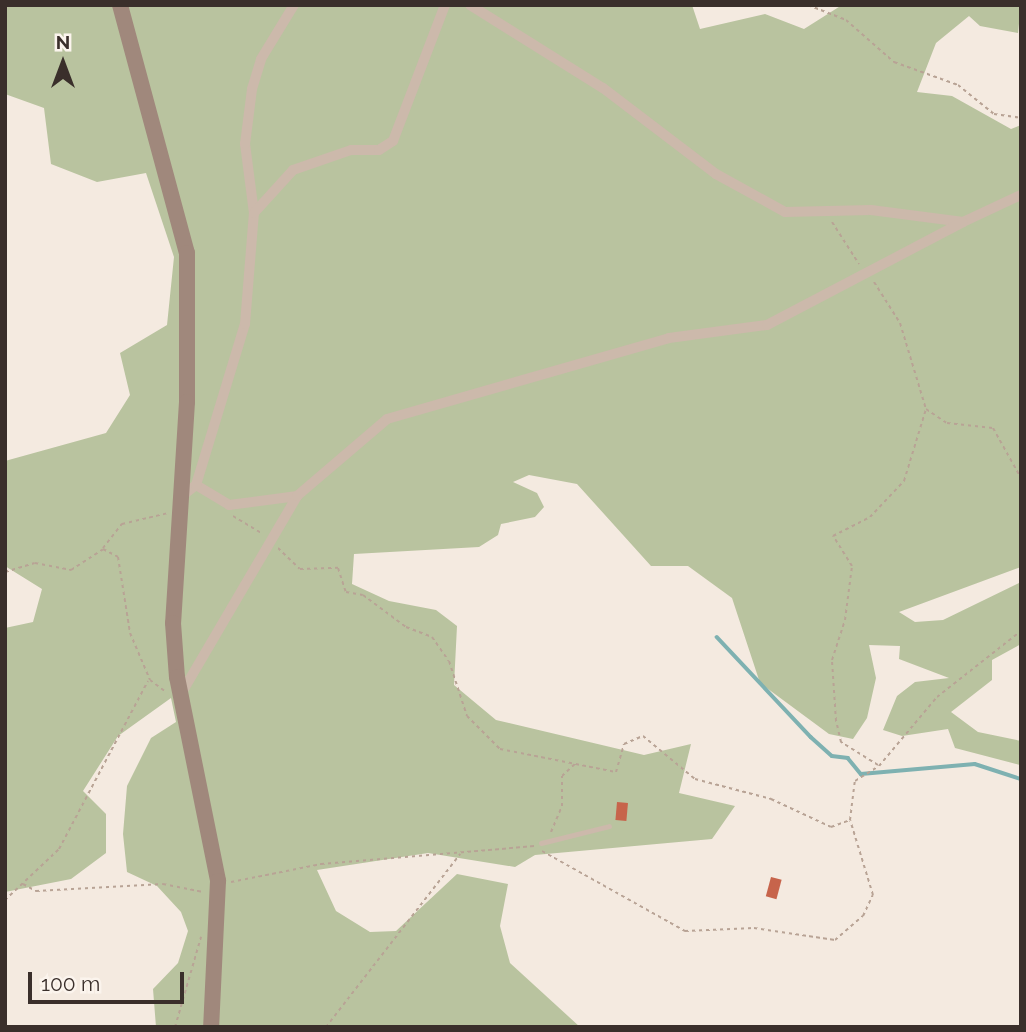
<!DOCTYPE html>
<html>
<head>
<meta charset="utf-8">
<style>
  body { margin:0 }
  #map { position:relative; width:1026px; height:1032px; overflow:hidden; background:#f4eae0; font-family:Raleway,sans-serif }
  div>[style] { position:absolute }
  .green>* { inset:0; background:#b9c39f }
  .stream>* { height:3.5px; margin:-1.75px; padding:0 1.75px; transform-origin:1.75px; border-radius:1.75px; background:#7eb1b1 }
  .building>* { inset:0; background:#c7644b; transform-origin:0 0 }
  .path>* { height:2px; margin-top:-1px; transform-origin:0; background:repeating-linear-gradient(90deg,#b8a395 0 3.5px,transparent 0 7px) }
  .lane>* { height:5px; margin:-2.5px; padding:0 2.5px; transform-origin:2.5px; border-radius:2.5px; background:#ccb9ab }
  .street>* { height:10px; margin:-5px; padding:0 5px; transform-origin:5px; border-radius:5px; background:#ccb9ab }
  .secondary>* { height:16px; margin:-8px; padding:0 8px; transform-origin:8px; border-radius:8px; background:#a0887c }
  span { translate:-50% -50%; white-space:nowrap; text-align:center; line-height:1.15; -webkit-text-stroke:7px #fbf4ed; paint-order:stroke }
  .frame { position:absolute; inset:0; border:7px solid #3a2f2b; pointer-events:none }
  .north { position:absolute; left:28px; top:28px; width:70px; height:70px; -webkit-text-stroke:5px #fbf4ed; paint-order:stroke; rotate:0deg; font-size:19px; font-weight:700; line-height:28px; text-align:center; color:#3a2f2b }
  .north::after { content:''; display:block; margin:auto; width:24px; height:32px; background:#3a2f2b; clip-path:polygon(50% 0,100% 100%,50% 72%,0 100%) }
  .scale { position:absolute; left:28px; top:972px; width:156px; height:32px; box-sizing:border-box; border:4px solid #3a2f2b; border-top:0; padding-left:9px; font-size:21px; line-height:24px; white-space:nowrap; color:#3a2f2b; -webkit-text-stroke:5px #fbf4ed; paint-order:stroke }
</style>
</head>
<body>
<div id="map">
  <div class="green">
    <i style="clip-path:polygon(5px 5px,692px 5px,700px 29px,765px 14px,804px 29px,842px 5px,1021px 5px,1018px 33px,980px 26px,969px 16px,936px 43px,917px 92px,952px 96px,1011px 129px,1021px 125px,1021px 567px,899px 612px,915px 622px,943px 620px,1021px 582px,1021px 644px,992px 660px,992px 680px,951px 712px,978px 732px,1021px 741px,1020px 765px,955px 748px,948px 729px,902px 736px,883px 730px,897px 696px,915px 682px,949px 678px,899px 659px,900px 646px,869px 645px,876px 678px,867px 718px,853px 739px,829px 734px,760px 683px,732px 598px,688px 566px,651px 566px,577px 484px,529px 475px,513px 482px,537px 493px,544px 507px,535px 517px,501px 524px,498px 535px,479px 547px,354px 554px,352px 584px,389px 601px,436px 610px,457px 626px,454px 685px,496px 720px,644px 755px,691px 744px,679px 793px,735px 806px,712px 839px,535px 855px,515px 867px,428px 853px,317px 870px,336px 911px,370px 932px,396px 931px,457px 874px,508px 884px,500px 926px,510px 963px,580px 1027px,156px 1027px,153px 989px,178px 963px,188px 931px,181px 912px,157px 886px,127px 872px,123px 834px,127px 786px,151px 738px,176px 722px,171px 698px,118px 736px,83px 791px,106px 814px,106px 853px,71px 879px,5px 892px,5px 628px,33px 622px,42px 589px,5px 566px,5px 461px,106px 433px,130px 395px,120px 353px,167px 325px,174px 257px,146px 173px,97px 182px,51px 164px,44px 108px,5px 94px)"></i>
  </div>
  <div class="stream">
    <i style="left:717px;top:637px;width:137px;rotate:46.8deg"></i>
    <i style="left:811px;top:737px;width:28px;rotate:42deg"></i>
    <i style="left:832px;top:756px;width:16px;rotate:7deg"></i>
    <i style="left:848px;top:758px;width:21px;rotate:51deg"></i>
    <i style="left:861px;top:774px;width:114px;rotate:-5deg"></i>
    <i style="left:975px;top:764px;width:48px;rotate:18.1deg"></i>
  </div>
  <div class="building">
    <i style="left:617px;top:802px;width:11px;height:18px;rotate:5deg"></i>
    <i style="left:771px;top:877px;width:11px;height:20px;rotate:15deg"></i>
  </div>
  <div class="path">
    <i style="left:808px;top:5px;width:41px;rotate:21.5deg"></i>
    <i style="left:846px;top:20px;width:64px;rotate:41.2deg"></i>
    <i style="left:894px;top:62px;width:68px;rotate:19.8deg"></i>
    <i style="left:958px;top:85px;width:46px;rotate:38.9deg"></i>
    <i style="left:994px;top:114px;width:27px;rotate:8deg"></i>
    <i style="left:832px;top:222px;width:50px;rotate:57.3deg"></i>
    <i style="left:874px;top:282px;width:49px;rotate:57.6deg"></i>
    <i style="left:900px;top:323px;width:90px;rotate:73.2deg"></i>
    <i style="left:926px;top:409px;width:25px;rotate:34deg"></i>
    <i style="left:947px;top:423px;width:46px;rotate:6.2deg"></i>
    <i style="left:993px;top:428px;width:57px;rotate:60.8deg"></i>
    <i style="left:233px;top:516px;width:33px;rotate:31deg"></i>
    <i style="left:103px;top:548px;width:31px;rotate:-52deg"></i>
    <i style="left:122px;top:524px;width:47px;rotate:-13.4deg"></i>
    <i style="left:278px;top:548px;width:30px;rotate:44deg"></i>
    <i style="left:300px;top:569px;width:38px;rotate:-2deg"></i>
    <i style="left:338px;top:568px;width:25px;rotate:72deg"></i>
    <i style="left:346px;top:592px;width:17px;rotate:10deg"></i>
    <i style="left:363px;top:595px;width:54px;rotate:36.7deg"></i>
    <i style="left:406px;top:627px;width:28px;rotate:21deg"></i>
    <i style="left:432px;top:637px;width:29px;rotate:55deg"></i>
    <i style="left:449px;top:661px;width:58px;rotate:71.9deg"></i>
    <i style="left:467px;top:716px;width:47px;rotate:45deg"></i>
    <i style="left:500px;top:749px;width:118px;rotate:11.2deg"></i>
    <i style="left:616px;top:772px;width:29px;rotate:-74deg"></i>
    <i style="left:624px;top:744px;width:21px;rotate:-23deg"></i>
    <i style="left:643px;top:736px;width:67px;rotate:39.6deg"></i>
    <i style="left:695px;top:779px;width:79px;rotate:14.7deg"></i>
    <i style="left:771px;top:799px;width:66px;rotate:25deg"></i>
    <i style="left:831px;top:827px;width:20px;rotate:-20deg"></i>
    <i style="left:5px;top:572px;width:31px;rotate:-17deg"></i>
    <i style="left:35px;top:563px;width:37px;rotate:11deg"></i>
    <i style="left:71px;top:570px;width:38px;rotate:-33deg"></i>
    <i style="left:103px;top:549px;width:17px;rotate:28deg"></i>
    <i style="left:118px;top:557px;width:77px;rotate:81deg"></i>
    <i style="left:130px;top:633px;width:51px;rotate:66.9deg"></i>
    <i style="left:150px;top:680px;width:20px;rotate:37deg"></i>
    <i style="left:878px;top:765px;width:44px;rotate:-148.1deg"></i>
    <i style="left:841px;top:742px;width:22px;rotate:-103deg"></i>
    <i style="left:836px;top:721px;width:61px;rotate:-93.8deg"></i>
    <i style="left:832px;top:660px;width:42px;rotate:-72deg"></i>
    <i style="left:845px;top:620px;width:54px;rotate:-82.6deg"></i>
    <i style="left:852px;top:566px;width:36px;rotate:-122deg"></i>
    <i style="left:833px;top:536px;width:42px;rotate:-27.2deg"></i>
    <i style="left:870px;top:517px;width:50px;rotate:-46.6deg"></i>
    <i style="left:904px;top:481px;width:75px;rotate:-73deg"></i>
    <i style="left:551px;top:832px;width:28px;rotate:-67deg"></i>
    <i style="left:562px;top:806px;width:30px;rotate:-90deg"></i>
    <i style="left:562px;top:776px;width:19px;rotate:-43deg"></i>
    <i style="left:542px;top:851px;width:164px;rotate:29.2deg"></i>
    <i style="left:685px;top:931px;width:69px;rotate:-2.5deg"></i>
    <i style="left:754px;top:928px;width:82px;rotate:8.4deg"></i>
    <i style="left:835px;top:940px;width:37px;rotate:-41deg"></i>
    <i style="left:863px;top:916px;width:23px;rotate:-65deg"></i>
    <i style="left:873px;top:895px;width:78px;rotate:-107deg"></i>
    <i style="left:850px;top:820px;width:39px;rotate:-83deg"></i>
    <i style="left:855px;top:781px;width:28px;rotate:-32deg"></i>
    <i style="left:879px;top:766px;width:90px;rotate:-50deg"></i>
    <i style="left:937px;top:697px;width:107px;rotate:-38.2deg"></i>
    <i style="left:231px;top:882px;width:92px;rotate:-11.3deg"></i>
    <i style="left:321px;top:864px;width:214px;rotate:-4.8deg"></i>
    <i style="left:23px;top:884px;width:15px;rotate:28deg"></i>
    <i style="left:36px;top:891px;width:127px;rotate:-3.2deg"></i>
    <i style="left:163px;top:884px;width:41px;rotate:11.3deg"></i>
    <i style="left:5px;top:900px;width:74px;rotate:-43.4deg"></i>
    <i style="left:59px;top:849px;width:190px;rotate:-62.1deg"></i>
    <i style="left:175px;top:1027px;width:94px;rotate:-73.9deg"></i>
    <i style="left:326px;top:1027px;width:219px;rotate:-52.2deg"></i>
  </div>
  <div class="lane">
    <i style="left:541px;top:843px;width:70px;rotate:-14deg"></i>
  </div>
  <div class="street">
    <i style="left:470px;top:5px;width:157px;rotate:32deg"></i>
    <i style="left:603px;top:88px;width:142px;rotate:37.3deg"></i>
    <i style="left:716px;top:174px;width:79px;rotate:28.8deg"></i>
    <i style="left:785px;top:212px;width:86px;rotate:-1.3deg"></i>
    <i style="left:871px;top:210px;width:93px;rotate:7.4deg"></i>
    <i style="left:963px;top:222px;width:64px;rotate:-25deg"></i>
    <i style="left:254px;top:213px;width:70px;rotate:-97.4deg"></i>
    <i style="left:245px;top:144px;width:55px;rotate:-82.7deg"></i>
    <i style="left:252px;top:89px;width:31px;rotate:-73deg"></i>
    <i style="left:261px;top:59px;width:63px;rotate:-58.6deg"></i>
    <i style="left:196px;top:485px;width:39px;rotate:31deg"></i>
    <i style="left:229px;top:505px;width:69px;rotate:-7.5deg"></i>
    <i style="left:182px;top:496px;width:18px;rotate:-38deg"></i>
    <i style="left:196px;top:485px;width:168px;rotate:-73.1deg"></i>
    <i style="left:245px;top:324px;width:111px;rotate:-85.4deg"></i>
    <i style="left:254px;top:213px;width:58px;rotate:-47.8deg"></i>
    <i style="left:293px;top:170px;width:61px;rotate:-19deg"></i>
    <i style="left:351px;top:150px;width:28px"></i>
    <i style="left:379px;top:150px;width:17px;rotate:-33deg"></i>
    <i style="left:393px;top:141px;width:146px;rotate:-69.1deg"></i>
    <i style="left:181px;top:694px;width:229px;rotate:-59.6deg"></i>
    <i style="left:297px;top:496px;width:118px;rotate:-40.5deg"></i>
    <i style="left:387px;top:419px;width:293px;rotate:-16deg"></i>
    <i style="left:669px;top:338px;width:99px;rotate:-7.6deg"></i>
    <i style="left:767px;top:325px;width:221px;rotate:-27.7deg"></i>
  </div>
  <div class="secondary">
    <i style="left:120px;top:5px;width:257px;rotate:74.9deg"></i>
    <i style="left:187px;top:253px;width:149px;rotate:90deg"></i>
    <i style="left:187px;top:402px;width:221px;rotate:93.6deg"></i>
    <i style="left:173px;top:623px;width:54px;rotate:85.8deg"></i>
    <i style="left:177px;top:677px;width:208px;rotate:78.6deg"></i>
    <i style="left:218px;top:881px;width:146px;rotate:92.7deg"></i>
  </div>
  <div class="frame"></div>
  <div class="north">N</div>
  <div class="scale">100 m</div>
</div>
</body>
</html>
